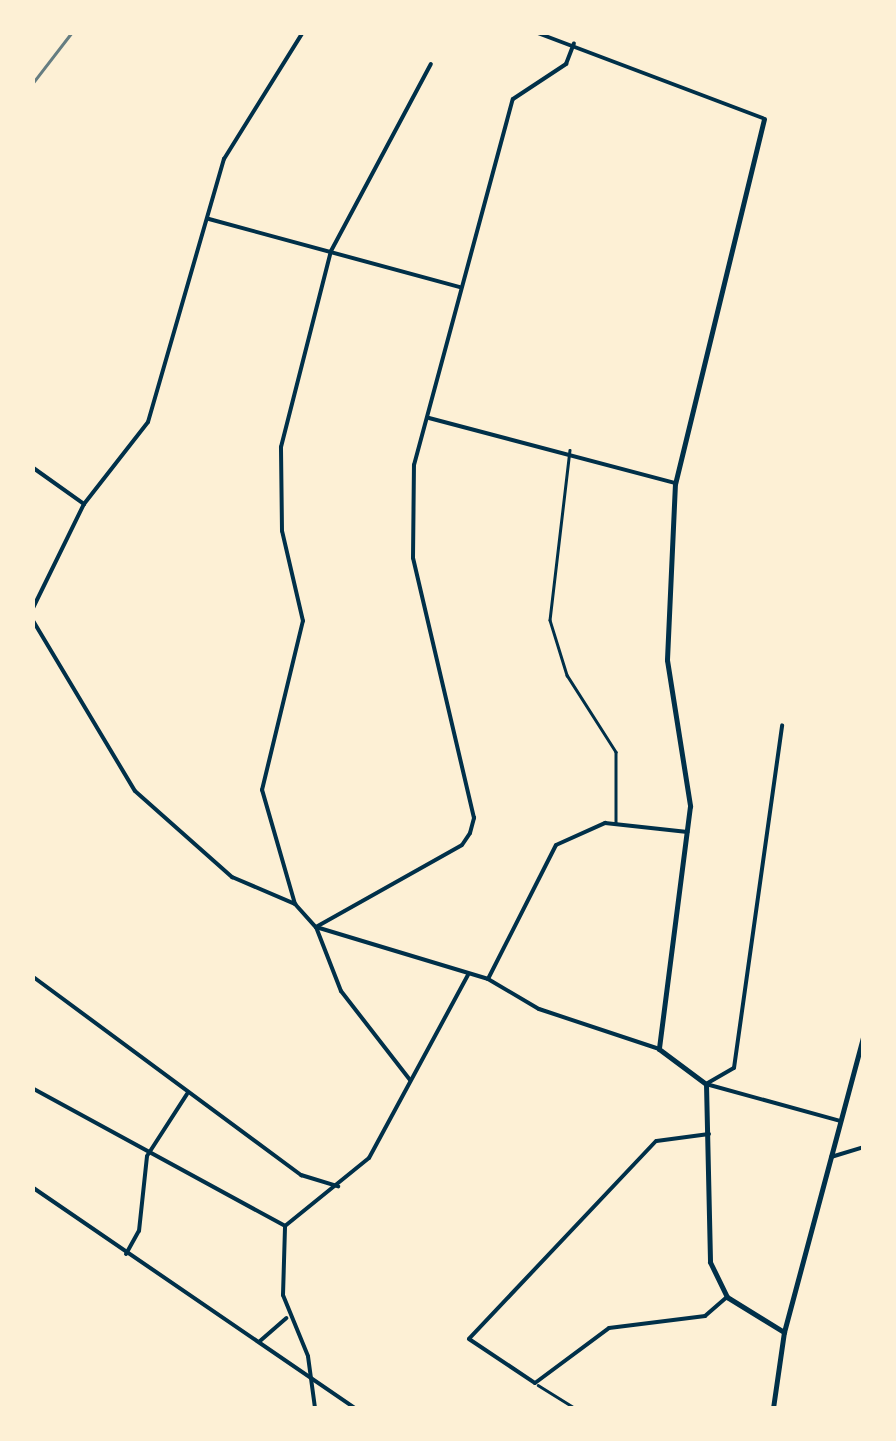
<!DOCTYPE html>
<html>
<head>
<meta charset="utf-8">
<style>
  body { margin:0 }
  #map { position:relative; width:896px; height:1441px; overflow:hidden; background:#fdf0d5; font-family:"Fira Sans Condensed",sans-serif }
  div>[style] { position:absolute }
  .service>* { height:2.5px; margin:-1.25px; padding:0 1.25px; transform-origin:1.25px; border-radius:1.25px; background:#003049 }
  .minor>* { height:4px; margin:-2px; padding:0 2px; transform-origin:2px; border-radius:2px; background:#003049 }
  .tertiary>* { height:5px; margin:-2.5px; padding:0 2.5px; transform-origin:2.5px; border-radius:2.5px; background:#003049 }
  .rail>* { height:2.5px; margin:-1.25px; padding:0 1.25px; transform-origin:1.25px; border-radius:1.25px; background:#657d81 }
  span { translate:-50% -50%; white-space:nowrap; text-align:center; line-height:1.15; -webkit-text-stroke:10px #fdf0d5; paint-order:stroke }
  .frame { position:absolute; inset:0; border:35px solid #fdf0d5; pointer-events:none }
</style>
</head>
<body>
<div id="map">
  <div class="service">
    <i style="left:570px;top:450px;width:171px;rotate:96.7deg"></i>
    <i style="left:550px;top:620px;width:58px;rotate:72.8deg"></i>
    <i style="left:567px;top:675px;width:91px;rotate:57.5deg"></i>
    <i style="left:616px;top:752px;width:70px;rotate:90deg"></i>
    <i style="left:538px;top:1385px;width:44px;rotate:31.9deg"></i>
  </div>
  <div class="minor">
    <i style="left:535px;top:32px;width:244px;rotate:20.7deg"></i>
    <i style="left:209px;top:219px;width:260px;rotate:15.2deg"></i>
    <i style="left:429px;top:418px;width:254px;rotate:14.8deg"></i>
    <i style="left:32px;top:467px;width:64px;rotate:35.4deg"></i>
    <i style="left:32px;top:610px;width:118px;rotate:-63.9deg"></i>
    <i style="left:84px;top:504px;width:104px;rotate:-52deg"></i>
    <i style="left:148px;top:422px;width:274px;rotate:-73.9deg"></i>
    <i style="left:224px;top:159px;width:150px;rotate:-58.1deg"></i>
    <i style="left:32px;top:619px;width:200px;rotate:59.1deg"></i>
    <i style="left:135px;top:791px;width:130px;rotate:41.6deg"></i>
    <i style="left:232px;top:877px;width:69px;rotate:23.2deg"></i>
    <i style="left:295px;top:904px;width:31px;rotate:48deg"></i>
    <i style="left:316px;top:927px;width:69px;rotate:68.7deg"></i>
    <i style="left:341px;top:991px;width:113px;rotate:52.2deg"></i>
    <i style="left:295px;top:904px;width:119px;rotate:-106.1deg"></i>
    <i style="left:262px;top:790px;width:174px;rotate:-76.4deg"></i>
    <i style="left:303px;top:621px;width:92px;rotate:-103.1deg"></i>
    <i style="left:282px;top:531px;width:84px;rotate:-90.7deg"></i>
    <i style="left:281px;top:447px;width:202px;rotate:-75.7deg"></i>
    <i style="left:331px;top:251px;width:212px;rotate:-61.9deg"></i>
    <i style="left:316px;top:927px;width:167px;rotate:-29.3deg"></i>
    <i style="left:462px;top:845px;width:14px;rotate:-56deg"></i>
    <i style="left:470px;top:833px;width:16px;rotate:-75deg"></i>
    <i style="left:474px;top:818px;width:267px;rotate:-103.2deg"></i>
    <i style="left:413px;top:558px;width:93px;rotate:-89.4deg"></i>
    <i style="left:414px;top:465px;width:379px;rotate:-74.9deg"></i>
    <i style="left:513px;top:99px;width:64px;rotate:-33.4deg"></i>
    <i style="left:566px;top:64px;width:22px;rotate:-69deg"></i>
    <i style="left:316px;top:927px;width:180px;rotate:16.8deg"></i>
    <i style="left:488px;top:979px;width:59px;rotate:30.5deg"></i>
    <i style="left:539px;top:1009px;width:126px;rotate:18.4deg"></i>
    <i style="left:32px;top:976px;width:335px;rotate:36.5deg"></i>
    <i style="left:301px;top:1175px;width:39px;rotate:17deg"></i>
    <i style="left:488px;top:979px;width:150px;rotate:-63.1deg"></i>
    <i style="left:556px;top:845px;width:54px;rotate:-24.2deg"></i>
    <i style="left:605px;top:823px;width:83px;rotate:6.2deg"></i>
    <i style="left:706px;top:1084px;width:32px;rotate:-30deg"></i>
    <i style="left:734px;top:1068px;width:346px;rotate:-82deg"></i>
    <i style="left:706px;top:1084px;width:139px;rotate:15.4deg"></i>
    <i style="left:32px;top:1088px;width:288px;rotate:28.6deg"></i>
    <i style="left:709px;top:1134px;width:53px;rotate:172.5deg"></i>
    <i style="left:656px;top:1141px;width:272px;rotate:133.4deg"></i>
    <i style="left:469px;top:1339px;width:79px;rotate:33.7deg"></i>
    <i style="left:535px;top:1383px;width:92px;rotate:-36.6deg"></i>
    <i style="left:609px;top:1328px;width:97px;rotate:-7.1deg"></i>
    <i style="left:705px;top:1316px;width:29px;rotate:-41deg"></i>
    <i style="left:831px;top:1157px;width:34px;rotate:-17deg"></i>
    <i style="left:32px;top:1187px;width:391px;rotate:34.4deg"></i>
    <i style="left:126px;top:1254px;width:26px;rotate:-61deg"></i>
    <i style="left:139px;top:1231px;width:75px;rotate:-83.9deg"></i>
    <i style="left:147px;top:1156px;width:74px;rotate:-57.2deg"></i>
    <i style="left:260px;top:1341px;width:35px;rotate:-41deg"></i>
    <i style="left:315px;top:1408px;width:52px;rotate:-97.7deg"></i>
    <i style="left:308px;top:1356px;width:66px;rotate:-112.3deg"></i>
    <i style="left:283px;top:1295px;width:69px;rotate:-88.3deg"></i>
    <i style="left:285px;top:1226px;width:108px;rotate:-39deg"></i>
    <i style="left:369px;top:1158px;width:208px;rotate:-61.6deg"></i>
  </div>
  <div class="tertiary">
    <i style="left:764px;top:119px;width:375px;rotate:103.7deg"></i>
    <i style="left:675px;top:483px;width:177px;rotate:92.6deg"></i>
    <i style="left:667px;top:660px;width:148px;rotate:81deg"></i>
    <i style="left:690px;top:806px;width:245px;rotate:97.3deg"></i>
    <i style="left:659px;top:1049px;width:59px;rotate:36.7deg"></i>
    <i style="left:706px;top:1084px;width:178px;rotate:88.7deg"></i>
    <i style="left:710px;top:1262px;width:39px;rotate:64deg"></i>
    <i style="left:727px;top:1297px;width:67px;rotate:31.6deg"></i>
    <i style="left:773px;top:1408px;width:77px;rotate:-81.8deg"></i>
    <i style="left:784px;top:1332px;width:310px;rotate:-75deg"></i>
  </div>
  <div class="rail">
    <i style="left:32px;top:84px;width:66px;rotate:-52.4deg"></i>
  </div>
  <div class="frame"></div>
</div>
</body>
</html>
